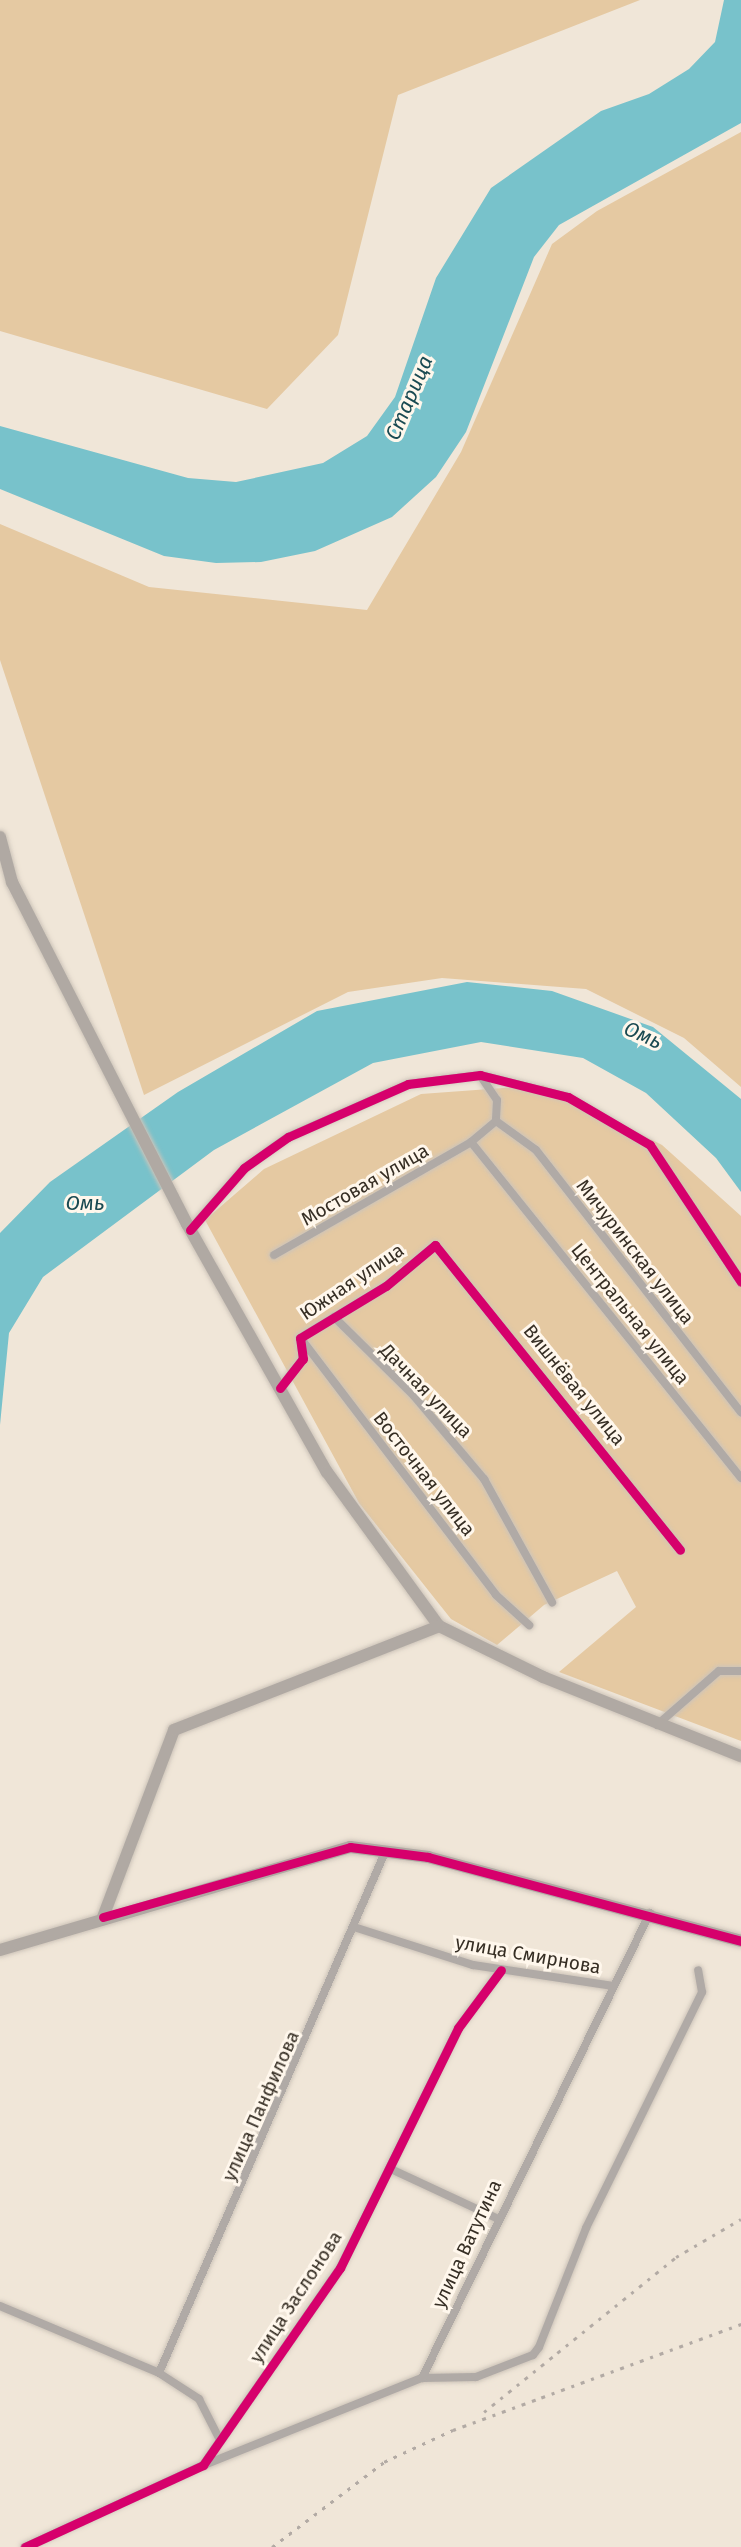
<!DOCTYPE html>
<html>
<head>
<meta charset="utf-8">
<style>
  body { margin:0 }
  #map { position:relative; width:741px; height:2547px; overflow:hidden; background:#f0e6d8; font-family:"Fira Sans",sans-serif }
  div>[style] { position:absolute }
  .green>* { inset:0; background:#e5c9a2 }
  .water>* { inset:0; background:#78c2cb }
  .roads { filter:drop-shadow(0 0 2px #cdc4b9) drop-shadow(0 0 2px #cdc4b9) }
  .street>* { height:8px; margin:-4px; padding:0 4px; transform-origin:4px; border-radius:4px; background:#b0aaa6 }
  .secondary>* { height:12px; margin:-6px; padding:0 6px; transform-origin:6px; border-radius:6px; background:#b0a9a3 }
  .rail>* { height:2.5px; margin-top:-1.25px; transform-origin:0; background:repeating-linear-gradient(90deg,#b2aaa4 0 3.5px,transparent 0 10.5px) }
  .cycleway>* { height:9px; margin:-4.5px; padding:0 4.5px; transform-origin:4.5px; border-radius:4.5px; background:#d6006c }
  span { translate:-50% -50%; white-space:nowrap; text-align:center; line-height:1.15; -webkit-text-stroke:6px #fff7ec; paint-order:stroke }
  .street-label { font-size:19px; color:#362e24 }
  .water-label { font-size:21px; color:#1a4a52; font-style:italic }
</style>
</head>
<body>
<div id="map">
  <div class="green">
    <i style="clip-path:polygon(0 0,640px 0,398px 95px,338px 335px,267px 409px,0 331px)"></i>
    <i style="clip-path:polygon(741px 132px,741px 1087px,684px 1038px,586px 989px,442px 978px,348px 992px,144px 1095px,0 660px,0 524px,149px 587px,367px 610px,461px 452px,552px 244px,597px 211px)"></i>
    <i style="clip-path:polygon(543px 1085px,662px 1145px,741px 1216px,741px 1741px,559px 1672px,636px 1607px,617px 1571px,544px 1605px,497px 1645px,451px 1619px,359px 1503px,205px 1220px,264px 1169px,421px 1094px)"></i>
  </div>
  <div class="water">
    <i style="clip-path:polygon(724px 0,741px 0,741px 123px,559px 225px,534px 257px,466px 432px,436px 477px,392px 517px,315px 551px,261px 562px,216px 563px,164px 556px,0 489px,0 426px,188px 478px,236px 482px,323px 463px,367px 436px,395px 397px,436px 278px,491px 188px,601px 111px,649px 94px,689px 69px,715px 42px)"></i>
    <i style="clip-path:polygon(467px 982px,552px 991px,653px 1027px,741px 1099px,741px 1192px,716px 1158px,646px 1093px,583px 1058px,481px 1042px,373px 1063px,214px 1150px,43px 1277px,9px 1333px,0 1425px,0 1233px,50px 1182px,178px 1092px,317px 1011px)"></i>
  </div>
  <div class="roads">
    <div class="street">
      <i style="left:480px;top:1075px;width:30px;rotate:56deg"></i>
      <i style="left:497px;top:1100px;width:21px;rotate:93deg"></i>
      <i style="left:496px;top:1121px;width:33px;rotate:140deg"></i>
      <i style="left:471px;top:1142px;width:431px;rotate:51.2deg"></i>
      <i style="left:496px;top:1121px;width:49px;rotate:35.9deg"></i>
      <i style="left:536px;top:1150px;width:333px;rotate:52deg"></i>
      <i style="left:190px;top:1230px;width:82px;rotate:-48.9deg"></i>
      <i style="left:244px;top:1168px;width:54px;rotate:-35.2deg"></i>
      <i style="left:288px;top:1137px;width:131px;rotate:-23.8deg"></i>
      <i style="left:408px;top:1084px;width:73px;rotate:-7.1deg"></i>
      <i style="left:480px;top:1075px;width:91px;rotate:14deg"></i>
      <i style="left:568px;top:1097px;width:95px;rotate:30.3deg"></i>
      <i style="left:650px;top:1145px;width:164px;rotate:56.4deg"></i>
      <i style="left:274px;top:1255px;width:227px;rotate:-29.8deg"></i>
      <i style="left:334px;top:1317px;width:112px;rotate:44.6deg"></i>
      <i style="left:414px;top:1396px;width:109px;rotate:49.9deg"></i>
      <i style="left:484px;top:1479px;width:141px;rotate:61.1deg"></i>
      <i style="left:302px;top:1340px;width:320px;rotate:52.7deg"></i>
      <i style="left:496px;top:1595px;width:45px;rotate:42.3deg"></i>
      <i style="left:280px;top:1388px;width:37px;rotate:-52deg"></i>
      <i style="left:303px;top:1359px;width:21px;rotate:-98deg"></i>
      <i style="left:300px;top:1338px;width:100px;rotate:-31.2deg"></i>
      <i style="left:386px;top:1286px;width:64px;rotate:-39.9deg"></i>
      <i style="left:435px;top:1245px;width:391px;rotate:51.2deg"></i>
      <i style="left:657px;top:1725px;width:82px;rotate:-41.1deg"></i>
      <i style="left:719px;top:1671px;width:22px"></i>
      <i style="left:357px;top:1928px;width:122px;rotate:17.7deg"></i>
      <i style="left:473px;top:1965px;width:142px;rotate:8.5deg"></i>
      <i style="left:391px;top:2169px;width:116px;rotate:25deg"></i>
      <i style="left:0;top:2306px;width:173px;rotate:22.8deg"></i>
      <i style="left:159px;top:2373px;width:48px;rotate:33deg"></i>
      <i style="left:199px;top:2399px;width:46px;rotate:62.9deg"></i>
      <i style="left:159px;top:2373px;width:570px;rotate:-66.54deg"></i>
      <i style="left:422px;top:2378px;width:54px;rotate:-1.1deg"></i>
      <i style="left:476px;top:2377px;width:61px;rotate:-21.1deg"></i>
      <i style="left:533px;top:2355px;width:10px;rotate:-53deg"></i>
      <i style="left:539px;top:2347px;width:128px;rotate:-68.4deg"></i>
      <i style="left:586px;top:2228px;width:263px;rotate:-63.8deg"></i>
      <i style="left:702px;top:1992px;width:22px;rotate:-100deg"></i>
      <i style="left:204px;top:2465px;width:235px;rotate:-21.8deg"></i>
      <i style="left:422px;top:2378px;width:518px;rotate:-63.88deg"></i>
      <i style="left:25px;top:2547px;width:196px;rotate:-24.7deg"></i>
      <i style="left:203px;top:2465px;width:240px;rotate:-55.2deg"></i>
      <i style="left:340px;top:2268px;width:267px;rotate:-63.8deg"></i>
      <i style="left:458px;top:2028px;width:72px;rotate:-53.4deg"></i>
    </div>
    <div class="secondary">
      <i style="left:0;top:837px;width:47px;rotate:75.1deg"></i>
      <i style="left:12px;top:882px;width:384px;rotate:62.9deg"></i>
      <i style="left:187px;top:1224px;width:285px;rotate:60.6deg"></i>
      <i style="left:327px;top:1472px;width:190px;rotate:54deg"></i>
      <i style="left:439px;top:1626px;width:116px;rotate:26.1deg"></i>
      <i style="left:543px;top:1677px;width:213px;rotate:21.8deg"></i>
      <i style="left:103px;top:1917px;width:200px;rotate:-69.2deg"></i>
      <i style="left:174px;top:1730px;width:285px;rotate:-21.4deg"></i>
      <i style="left:0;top:1950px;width:365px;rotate:-16.4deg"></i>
      <i style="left:350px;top:1847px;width:79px;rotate:7.3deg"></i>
      <i style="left:428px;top:1857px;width:324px;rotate:15deg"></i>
    </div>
  </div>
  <div class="rail">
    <i style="left:484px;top:2412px;width:247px;rotate:-38.9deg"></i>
    <i style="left:676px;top:2257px;width:75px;rotate:-30.3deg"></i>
    <i style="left:272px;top:2547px;width:141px;rotate:-37.2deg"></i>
    <i style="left:384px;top:2462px;width:76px;rotate:-24.9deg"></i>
    <i style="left:453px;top:2430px;width:307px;rotate:-20.2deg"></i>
  </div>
  <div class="cycleway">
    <i style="left:190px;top:1230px;width:82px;rotate:-48.9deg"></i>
    <i style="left:244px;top:1168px;width:54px;rotate:-35.2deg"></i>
    <i style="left:288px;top:1137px;width:131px;rotate:-23.8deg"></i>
    <i style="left:408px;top:1084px;width:73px;rotate:-7.1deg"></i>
    <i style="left:480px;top:1075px;width:91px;rotate:14deg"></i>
    <i style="left:568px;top:1097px;width:95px;rotate:30.3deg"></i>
    <i style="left:650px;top:1145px;width:164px;rotate:56.4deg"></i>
    <i style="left:280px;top:1388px;width:37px;rotate:-52deg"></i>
    <i style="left:303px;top:1359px;width:21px;rotate:-98deg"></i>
    <i style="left:300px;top:1338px;width:100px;rotate:-31.2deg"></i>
    <i style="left:386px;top:1286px;width:64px;rotate:-39.9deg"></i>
    <i style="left:435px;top:1245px;width:391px;rotate:51.2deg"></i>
    <i style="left:103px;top:1917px;width:257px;rotate:-15.8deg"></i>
    <i style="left:350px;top:1847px;width:79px;rotate:7.3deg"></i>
    <i style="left:428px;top:1857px;width:324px;rotate:15deg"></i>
    <i style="left:25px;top:2547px;width:196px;rotate:-24.7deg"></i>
    <i style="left:203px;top:2465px;width:240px;rotate:-55.2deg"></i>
    <i style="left:340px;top:2268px;width:267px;rotate:-63.8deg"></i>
    <i style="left:458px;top:2028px;width:72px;rotate:-53.4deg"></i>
  </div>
  <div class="street-label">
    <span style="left:365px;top:1185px;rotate:-30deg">Мостовая улица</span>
    <span style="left:635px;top:1252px;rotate:52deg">Мичуринская улица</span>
    <span style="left:352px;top:1282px;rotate:-34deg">Южная улица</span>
    <span style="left:630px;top:1314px;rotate:51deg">Центральная улица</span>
    <span style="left:574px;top:1385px;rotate:51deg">Вишнёвая улица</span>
    <span style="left:426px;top:1391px;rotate:46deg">Дачная улица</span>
    <span style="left:424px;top:1474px;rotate:52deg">Восточная улица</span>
    <span style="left:528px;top:1955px;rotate:10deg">улица Смирнова</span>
    <span style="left:261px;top:2106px;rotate:-66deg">улица Панфилова</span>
    <span style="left:467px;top:2244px;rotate:-65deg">улица Ватутина</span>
    <span style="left:296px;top:2297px;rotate:-57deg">улица Заслонова</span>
  </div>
  <div class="water-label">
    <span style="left:409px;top:398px;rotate:-67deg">Старица</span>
    <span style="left:643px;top:1035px;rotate:24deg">Омь</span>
    <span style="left:85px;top:1203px">Омь</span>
  </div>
</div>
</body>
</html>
